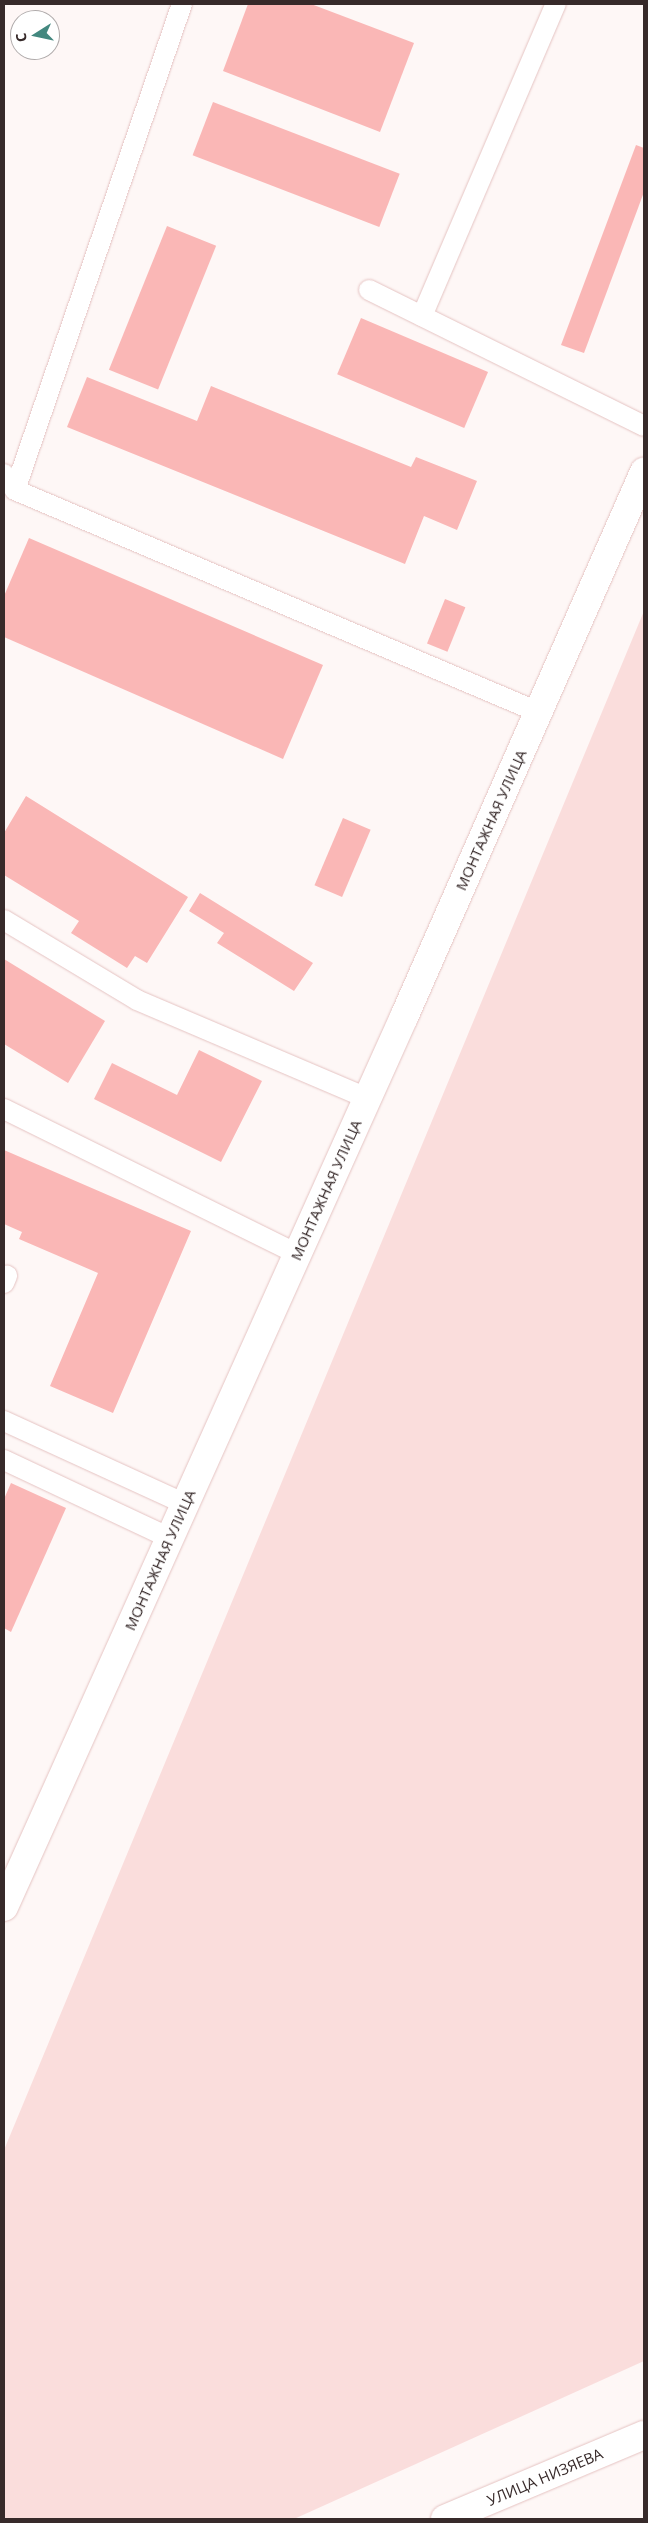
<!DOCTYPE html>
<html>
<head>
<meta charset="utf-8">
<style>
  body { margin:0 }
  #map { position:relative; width:648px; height:2523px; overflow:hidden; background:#fef7f6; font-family:"Open Sans",sans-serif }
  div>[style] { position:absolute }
  .green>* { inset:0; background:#fadddc }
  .building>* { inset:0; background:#fab7b6; transform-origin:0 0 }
  .roads { filter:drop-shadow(0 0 1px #e5c3c2) drop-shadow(0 0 1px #e5c3c2) }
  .service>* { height:20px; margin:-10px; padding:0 10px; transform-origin:10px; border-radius:10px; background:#fff }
  .minor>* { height:28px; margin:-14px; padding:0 14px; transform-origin:14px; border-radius:14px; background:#fff }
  span { translate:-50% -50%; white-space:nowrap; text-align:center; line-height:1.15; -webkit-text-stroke:4px #fff; paint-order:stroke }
  .street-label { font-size:15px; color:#372a2a }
  .frame { position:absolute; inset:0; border:5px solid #372a2a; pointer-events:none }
  .north { position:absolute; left:10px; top:10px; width:50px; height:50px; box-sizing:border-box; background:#fff; border:1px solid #afaaaa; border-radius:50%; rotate:260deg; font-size:14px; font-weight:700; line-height:20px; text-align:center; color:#372a2a }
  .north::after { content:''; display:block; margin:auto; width:18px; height:22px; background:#43887f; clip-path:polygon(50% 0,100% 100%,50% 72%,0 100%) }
</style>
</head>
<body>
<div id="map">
  <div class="green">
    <i style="clip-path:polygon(644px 611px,644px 2361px,294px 2519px,4px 2519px,4px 2150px)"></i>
  </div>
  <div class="building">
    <i style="clip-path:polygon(248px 4px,311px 4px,414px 43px,380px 132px,223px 71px)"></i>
    <i style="left:213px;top:102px;width:200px;height:57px;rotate:21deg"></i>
    <i style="clip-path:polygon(636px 145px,644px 148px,644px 192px,584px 353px,561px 345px)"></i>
    <i style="left:167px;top:226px;width:53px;height:155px;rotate:22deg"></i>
    <i style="left:361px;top:318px;width:138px;height:61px;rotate:23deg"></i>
    <i style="clip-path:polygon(87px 377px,197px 421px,211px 386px,411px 467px,416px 457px,477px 481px,457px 530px,424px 516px,405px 564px,67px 427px)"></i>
    <i style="clip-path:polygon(29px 538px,323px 665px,283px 759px,4px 637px,4px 596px)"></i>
    <i style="left:445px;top:599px;width:22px;height:48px;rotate:22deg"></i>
    <i style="clip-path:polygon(26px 796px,188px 897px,147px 963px,135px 956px,127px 968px,71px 933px,79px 921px,4px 875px,4px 833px)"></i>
    <i style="left:343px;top:818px;width:30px;height:73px;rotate:23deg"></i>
    <i style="clip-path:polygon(200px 893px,313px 963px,294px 991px,217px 943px,224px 933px,189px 911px)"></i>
    <i style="clip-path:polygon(4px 959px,105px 1021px,68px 1083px,4px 1044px)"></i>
    <i style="clip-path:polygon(199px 1050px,262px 1081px,221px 1162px,94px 1099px,112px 1063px,177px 1095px)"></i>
    <i style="clip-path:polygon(4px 1150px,191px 1231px,113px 1413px,50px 1386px,98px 1273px,19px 1239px,22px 1232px,4px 1224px)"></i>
    <i style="clip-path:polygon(11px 1483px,66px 1508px,11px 1632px,4px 1628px,4px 1499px)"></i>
  </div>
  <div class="roads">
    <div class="service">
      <i style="left:369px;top:290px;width:307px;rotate:26.3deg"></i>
      <i style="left:422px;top:316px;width:340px;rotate:-66.8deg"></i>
      <i style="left:4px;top:474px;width:19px;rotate:55deg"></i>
      <i style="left:15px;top:490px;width:568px;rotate:23deg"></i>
      <i style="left:15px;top:490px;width:514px;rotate:-71.04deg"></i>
      <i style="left:4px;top:920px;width:155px;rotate:31deg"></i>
      <i style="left:137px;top:1000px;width:250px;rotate:23.1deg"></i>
      <i style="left:4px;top:1109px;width:327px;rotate:26.3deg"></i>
      <i style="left:4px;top:1283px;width:8px;rotate:-67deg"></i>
      <i style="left:4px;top:1421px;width:199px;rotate:24.6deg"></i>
      <i style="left:4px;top:1460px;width:183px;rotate:25.2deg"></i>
    </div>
    <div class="minor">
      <i style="left:4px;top:1907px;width:976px;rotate:-65.8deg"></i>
      <i style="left:404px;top:1017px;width:596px;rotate:-66.23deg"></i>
      <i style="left:445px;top:2519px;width:216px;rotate:-22.9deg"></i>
    </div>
  </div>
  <div class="street-label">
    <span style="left:491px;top:820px;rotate:-66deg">МОНТАЖНАЯ УЛИЦА</span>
    <span style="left:326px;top:1190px;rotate:-66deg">МОНТАЖНАЯ УЛИЦА</span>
    <span style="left:160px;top:1560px;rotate:-66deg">МОНТАЖНАЯ УЛИЦА</span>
    <span style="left:545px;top:2477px;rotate:-23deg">УЛИЦА НИЗЯЕВА</span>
  </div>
  <div class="frame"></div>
  <div class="north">С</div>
</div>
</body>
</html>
